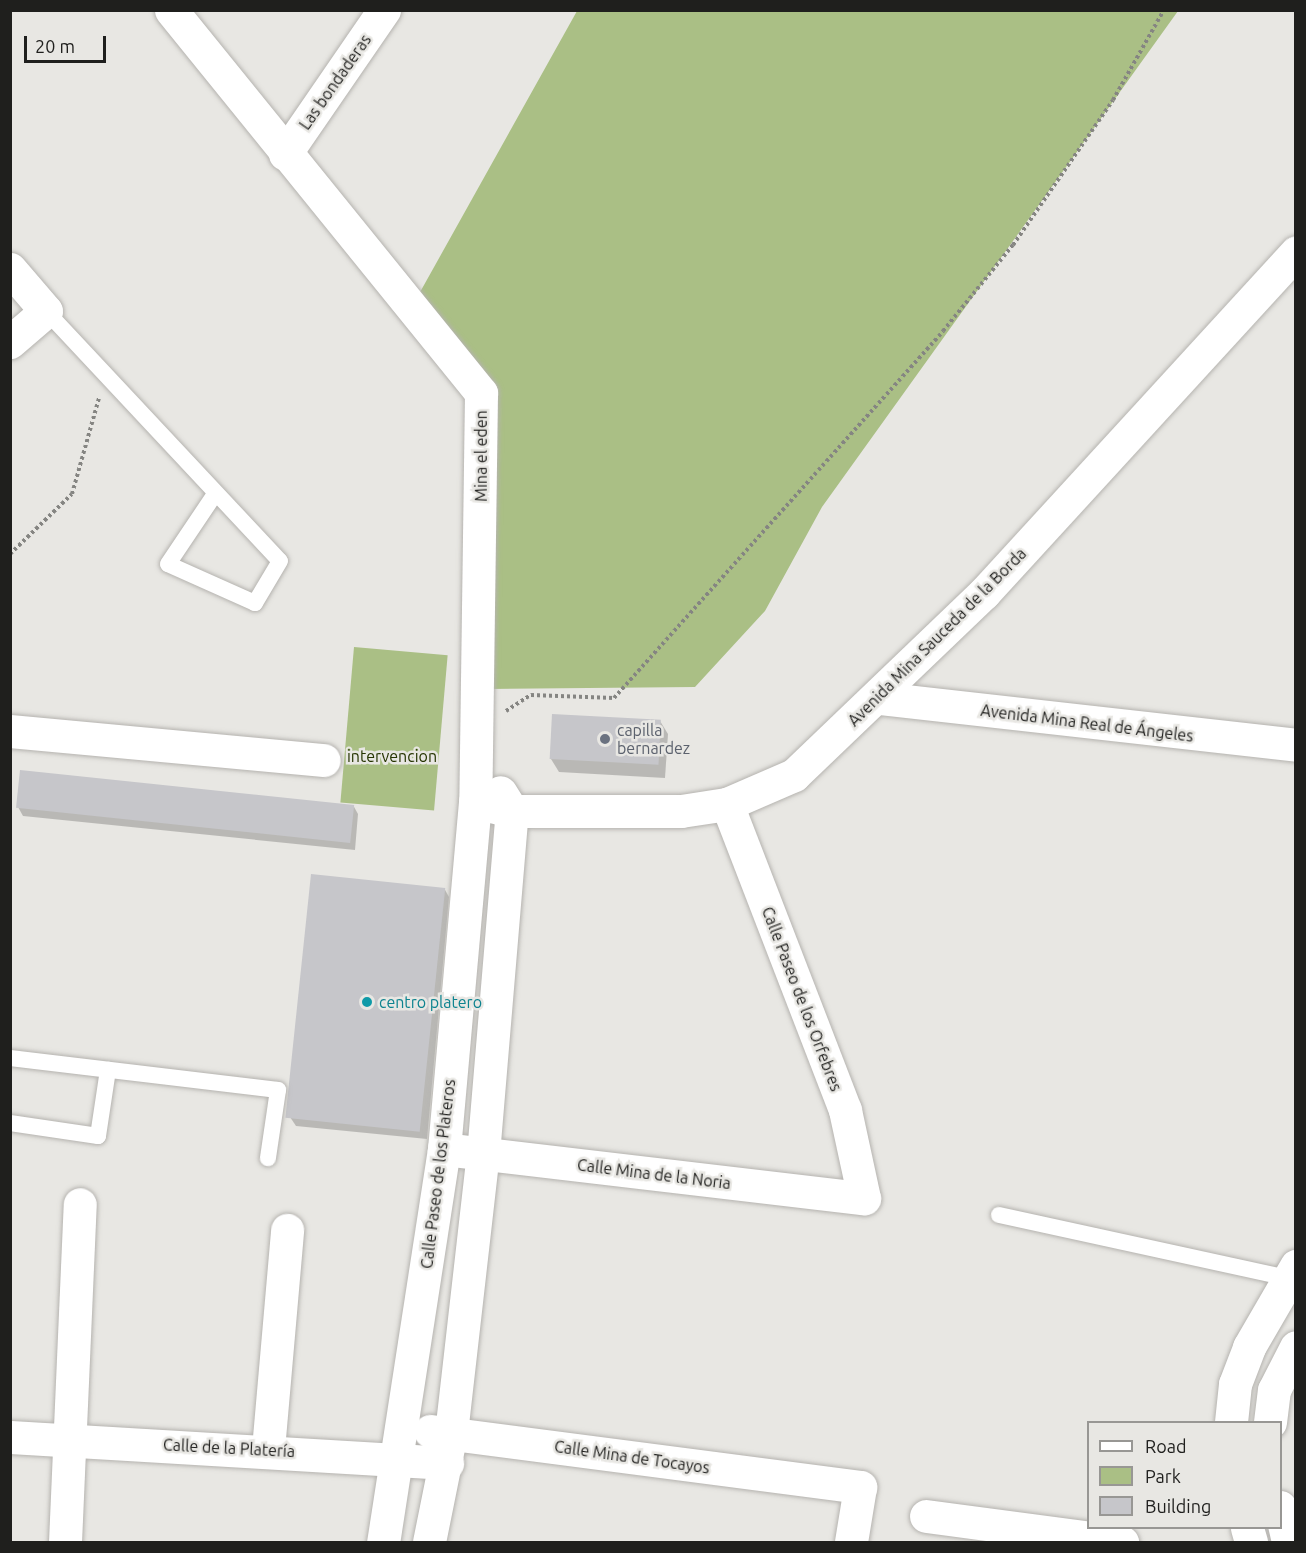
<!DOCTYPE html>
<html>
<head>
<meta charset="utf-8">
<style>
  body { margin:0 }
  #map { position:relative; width:1306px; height:1553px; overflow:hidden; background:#e8e7e3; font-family:Ubuntu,sans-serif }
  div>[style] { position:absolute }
  .green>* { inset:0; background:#aabf85; transform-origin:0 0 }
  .shadow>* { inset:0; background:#0003 }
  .building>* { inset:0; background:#c6c6ca; transform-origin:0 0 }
  .path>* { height:4px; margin-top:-2px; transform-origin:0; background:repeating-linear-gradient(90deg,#858582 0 3px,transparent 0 6px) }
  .roads { filter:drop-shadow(0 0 2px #b5b3af) drop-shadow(0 0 2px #b5b3af) }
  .lane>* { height:16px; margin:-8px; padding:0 8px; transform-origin:8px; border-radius:8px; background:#fff }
  .street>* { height:33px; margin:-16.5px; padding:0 16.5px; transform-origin:16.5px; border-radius:16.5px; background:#fff }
  .secondary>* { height:33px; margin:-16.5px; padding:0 16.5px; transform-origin:16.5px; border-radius:16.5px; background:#fff }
  .dots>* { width:16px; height:16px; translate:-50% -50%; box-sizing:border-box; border:3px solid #e8e7e3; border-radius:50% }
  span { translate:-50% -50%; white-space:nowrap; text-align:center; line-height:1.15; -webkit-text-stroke:5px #e8e7e3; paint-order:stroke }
  .street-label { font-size:16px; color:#1f1f1d }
  .worship-label { font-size:16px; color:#5b616d }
  .left { translate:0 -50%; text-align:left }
  .park-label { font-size:16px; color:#253400 }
  .culture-label { font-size:16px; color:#0d838f }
  .frame { position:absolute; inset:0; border:12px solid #1f1f1d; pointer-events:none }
  .legend { position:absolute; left:1087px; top:1421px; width:195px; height:108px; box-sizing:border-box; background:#e8e7e3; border:2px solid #989794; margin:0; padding:8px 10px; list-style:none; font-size:18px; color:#1f1f1d }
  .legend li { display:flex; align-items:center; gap:12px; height:30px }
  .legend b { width:30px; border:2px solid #989794 }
  .scale { position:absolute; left:24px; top:36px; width:82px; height:27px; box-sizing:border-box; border:3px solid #1f1f1d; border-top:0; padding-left:8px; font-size:18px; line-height:21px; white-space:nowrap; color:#1f1f1d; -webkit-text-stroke:4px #e8e7e3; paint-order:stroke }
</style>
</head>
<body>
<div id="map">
  <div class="green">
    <i style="clip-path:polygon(577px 11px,1178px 11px,822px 507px,765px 611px,695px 687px,488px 689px,491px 393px,419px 294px)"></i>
    <i style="left:354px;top:647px;width:94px;height:156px;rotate:5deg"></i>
  </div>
  <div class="shadow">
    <i style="clip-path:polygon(660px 721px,668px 734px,665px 778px,559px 772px,551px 759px)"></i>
    <i style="clip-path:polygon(353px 805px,358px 814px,355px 850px,23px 816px,18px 807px)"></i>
    <i style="clip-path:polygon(444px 888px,449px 897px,427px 1139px,296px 1126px,290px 1117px)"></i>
  </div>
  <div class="building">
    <i style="left:552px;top:714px;width:109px;height:45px;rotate:3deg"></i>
    <i style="left:20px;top:770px;width:336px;height:38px;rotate:6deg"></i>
    <i style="left:311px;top:874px;width:135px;height:245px;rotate:6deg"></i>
  </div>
  <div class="path">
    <i style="left:10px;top:554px;width:86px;rotate:-44.1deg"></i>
    <i style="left:72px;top:494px;width:100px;rotate:-74.3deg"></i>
    <i style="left:506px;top:711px;width:30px;rotate:-33deg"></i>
    <i style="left:531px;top:695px;width:83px;rotate:2.1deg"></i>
    <i style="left:614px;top:698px;width:493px;rotate:-48.1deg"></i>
    <i style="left:943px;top:331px;width:111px;rotate:-50.9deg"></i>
    <i style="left:1013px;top:245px;width:176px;rotate:-55.4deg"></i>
    <i style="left:1113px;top:100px;width:103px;rotate:-60.5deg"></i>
  </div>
  <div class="roads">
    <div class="lane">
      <i style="left:46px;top:311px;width:342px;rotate:46.9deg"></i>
      <i style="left:280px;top:561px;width:49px;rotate:120.8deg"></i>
      <i style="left:255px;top:603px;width:95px;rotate:-155.9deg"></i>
      <i style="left:168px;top:564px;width:84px;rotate:-56.1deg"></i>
      <i style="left:10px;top:1058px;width:270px;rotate:6.8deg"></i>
      <i style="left:278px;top:1090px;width:69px;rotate:98.4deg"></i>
      <i style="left:10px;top:1123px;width:89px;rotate:8.4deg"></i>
      <i style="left:98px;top:1136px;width:67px;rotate:-81.4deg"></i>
      <i style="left:999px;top:1215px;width:297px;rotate:12.3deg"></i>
    </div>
    <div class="street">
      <i style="left:171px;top:10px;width:493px;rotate:51deg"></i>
      <i style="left:481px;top:393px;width:409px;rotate:90.8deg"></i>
      <i style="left:475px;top:802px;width:348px;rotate:95.1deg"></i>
      <i style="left:444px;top:1149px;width:398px;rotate:98.8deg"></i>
      <i style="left:285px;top:154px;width:175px;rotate:-55.5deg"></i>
      <i style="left:10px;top:269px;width:55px;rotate:49.4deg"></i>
      <i style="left:46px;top:311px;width:48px;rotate:139.3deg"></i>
      <i style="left:879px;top:698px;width:420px;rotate:6.4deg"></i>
      <i style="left:10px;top:731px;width:315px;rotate:5.3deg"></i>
      <i style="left:475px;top:802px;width:38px;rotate:14deg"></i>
      <i style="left:512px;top:811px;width:169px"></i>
      <i style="left:681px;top:811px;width:47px;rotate:-8.7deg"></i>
      <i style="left:727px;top:804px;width:73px;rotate:-23.4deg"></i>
      <i style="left:794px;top:775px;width:263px;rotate:-43.8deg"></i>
      <i style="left:984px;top:593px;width:462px;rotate:-47.5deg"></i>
      <i style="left:444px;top:1149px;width:423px;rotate:6.7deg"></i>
      <i style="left:864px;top:1198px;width:90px;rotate:-102.2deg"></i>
      <i style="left:845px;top:1110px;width:328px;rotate:-111.1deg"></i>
      <i style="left:430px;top:1431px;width:434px;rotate:7.4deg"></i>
      <i style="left:860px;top:1487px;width:56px;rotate:99.3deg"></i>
      <i style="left:10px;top:1437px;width:438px;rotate:3.4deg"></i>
      <i style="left:268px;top:1449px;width:220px;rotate:-85deg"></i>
      <i style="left:926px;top:1516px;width:198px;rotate:7.6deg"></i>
      <i style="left:65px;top:1542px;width:338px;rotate:-87.5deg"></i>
      <i style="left:429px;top:1542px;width:111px;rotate:-78.6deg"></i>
      <i style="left:451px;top:1433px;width:281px;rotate:-83.5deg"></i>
      <i style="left:483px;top:1154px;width:344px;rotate:-85.2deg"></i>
      <i style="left:512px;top:811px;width:22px;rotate:-122deg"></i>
    </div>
    <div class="secondary">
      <i style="left:1231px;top:1422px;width:38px;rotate:-84deg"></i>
      <i style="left:1235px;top:1384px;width:40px;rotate:-69deg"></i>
      <i style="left:1249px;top:1347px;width:94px;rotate:-59.9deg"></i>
      <i style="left:1270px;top:1422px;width:32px;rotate:-83deg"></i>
      <i style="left:1274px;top:1390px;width:48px;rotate:-62.9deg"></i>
      <i style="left:1280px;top:1507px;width:36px;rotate:77deg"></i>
      <i style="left:1247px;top:1528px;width:15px;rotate:74deg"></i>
    </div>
  </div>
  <div class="dots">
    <i style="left:605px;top:739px;background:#6b7280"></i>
    <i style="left:367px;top:1002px;background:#0f9aa8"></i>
  </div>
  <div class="street-label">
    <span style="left:335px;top:82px;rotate:-55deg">Las bondaderas</span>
    <span style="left:481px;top:456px;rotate:-90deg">Mina el eden</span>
    <span style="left:937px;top:637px;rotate:-45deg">Avenida Mina Sauceda de la Borda</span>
    <span style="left:1087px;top:723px;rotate:7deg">Avenida Mina Real de Ángeles</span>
    <span style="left:802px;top:999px;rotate:69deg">Calle Paseo de los Orfebres</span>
    <span style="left:438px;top:1174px;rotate:-83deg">Calle Paseo de los Plateros</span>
    <span style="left:654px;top:1174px;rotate:7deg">Calle Mina de la Noria</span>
    <span style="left:229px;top:1448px;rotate:3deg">Calle de la Platería</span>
    <span style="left:632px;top:1457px;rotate:8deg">Calle Mina de Tocayos</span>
  </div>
  <div class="worship-label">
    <span class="left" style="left:617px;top:739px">capilla<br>bernardez</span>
  </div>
  <div class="park-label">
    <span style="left:392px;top:756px">intervencion</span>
  </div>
  <div class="culture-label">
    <span class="left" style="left:379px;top:1002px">centro platero</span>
  </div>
  <div class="frame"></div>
  <ul class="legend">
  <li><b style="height:8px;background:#fff"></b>Road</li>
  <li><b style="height:16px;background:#aabf85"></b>Park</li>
  <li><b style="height:16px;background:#c6c6ca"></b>Building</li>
  </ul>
  <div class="scale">20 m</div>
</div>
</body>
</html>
